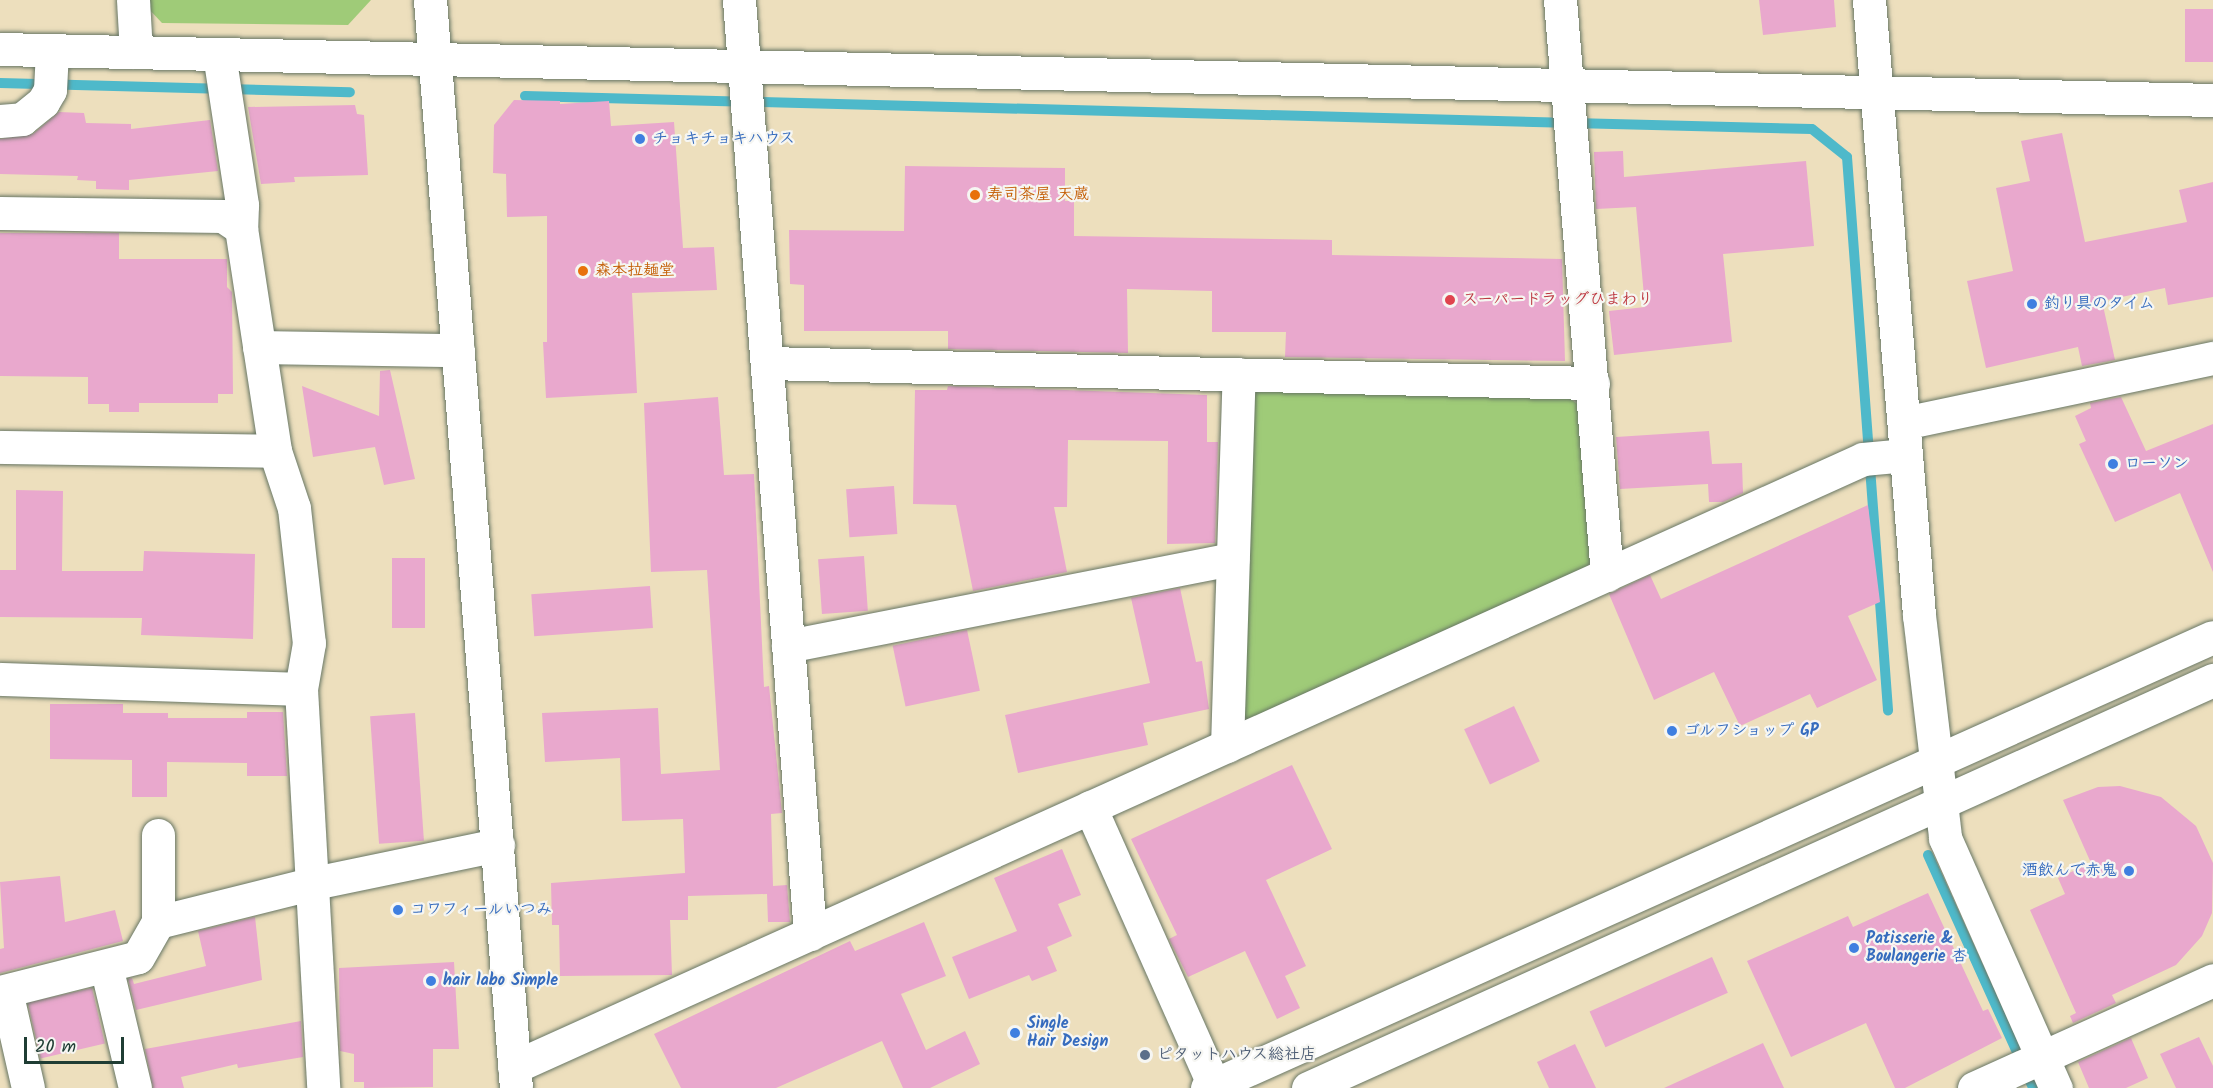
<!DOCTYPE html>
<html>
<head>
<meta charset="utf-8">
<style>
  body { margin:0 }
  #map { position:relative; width:2213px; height:1088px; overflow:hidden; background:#eddfbd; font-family:Kalam,"Klee One",sans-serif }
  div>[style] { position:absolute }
  .green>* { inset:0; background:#9fcb78 }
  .stream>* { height:10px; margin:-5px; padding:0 5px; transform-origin:5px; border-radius:5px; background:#4eb9ca }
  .building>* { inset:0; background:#e9a8cd; transform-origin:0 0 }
  .roads { filter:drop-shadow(0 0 2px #677664) drop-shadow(0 0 2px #677664) }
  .minor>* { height:33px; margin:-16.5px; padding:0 16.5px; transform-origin:16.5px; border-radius:16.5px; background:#fff }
  .dots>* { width:16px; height:16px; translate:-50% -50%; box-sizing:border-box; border:3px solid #f6f6f2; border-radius:50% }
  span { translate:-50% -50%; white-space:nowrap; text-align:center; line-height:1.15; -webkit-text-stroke:4.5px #f6f6f2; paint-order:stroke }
  .shop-label { font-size:16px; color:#366cbe; font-weight:700 }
  .left { translate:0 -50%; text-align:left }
  .right { translate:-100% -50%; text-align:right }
  .food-label { font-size:16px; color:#c56008; font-weight:700 }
  .health-label { font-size:16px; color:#be3a42; font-weight:700 }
  .service-label { font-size:16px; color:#4e5e75; font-weight:700 }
  .scale { position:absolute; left:24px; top:1037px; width:100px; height:27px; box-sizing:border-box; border:3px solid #1f3d34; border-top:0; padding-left:8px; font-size:18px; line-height:21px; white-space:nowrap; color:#1f3d34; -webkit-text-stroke:4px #f6f6f2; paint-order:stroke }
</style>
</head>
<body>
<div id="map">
  <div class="green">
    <i style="clip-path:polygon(147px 0,371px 0,348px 25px,162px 23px,147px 7px)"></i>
    <i style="clip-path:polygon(1257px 388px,1567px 396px,1581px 407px,1594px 556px,1585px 571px,1248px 720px,1236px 711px,1245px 401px)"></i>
  </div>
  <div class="stream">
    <i style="left:0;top:83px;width:350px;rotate:1.5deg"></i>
    <i style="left:525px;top:96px;width:1287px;rotate:1.47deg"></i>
    <i style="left:1812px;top:129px;width:45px;rotate:38.7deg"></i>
    <i style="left:1847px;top:157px;width:555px;rotate:85.76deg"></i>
    <i style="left:1928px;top:855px;width:256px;rotate:65.7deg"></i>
  </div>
  <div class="building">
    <i style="clip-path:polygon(1759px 0,1834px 0,1836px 27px,1763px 35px)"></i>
    <i style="left:2185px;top:9px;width:28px;height:53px"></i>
    <i style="clip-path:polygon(514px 100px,560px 101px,560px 104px,609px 101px,611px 126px,674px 122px,683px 248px,714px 247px,717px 290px,632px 293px,637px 393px,546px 398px,543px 342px,547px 342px,547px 216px,507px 217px,506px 174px,493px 173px,494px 125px)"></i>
    <i style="clip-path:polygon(355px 105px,357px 114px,364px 115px,368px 175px,294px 177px,295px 182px,261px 184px,248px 107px)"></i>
    <i style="clip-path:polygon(59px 112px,84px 113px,86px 123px,131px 124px,131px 129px,210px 120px,218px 171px,129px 180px,129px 190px,96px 189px,96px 181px,77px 180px,78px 176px,0 174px,0 139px,33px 134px)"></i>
    <i style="clip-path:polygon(2062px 133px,2085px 242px,2187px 222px,2179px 190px,2213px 182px,2213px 297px,2168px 305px,2165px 288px,2102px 301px,2115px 360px,2082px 366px,2078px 347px,1986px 368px,1967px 281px,2013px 271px,1996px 188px,2030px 181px,2021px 141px)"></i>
    <i style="clip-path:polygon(1623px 151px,1624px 177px,1806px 161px,1814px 246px,1723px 254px,1732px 342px,1614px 355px,1609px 311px,1645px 307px,1636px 207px,1596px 209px,1594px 152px)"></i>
    <i style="clip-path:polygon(905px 166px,1065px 168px,1065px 201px,1074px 201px,1074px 236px,1332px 240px,1332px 255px,1562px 259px,1565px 361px,1285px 357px,1286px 332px,1212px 332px,1212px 291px,1127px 289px,1128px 353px,948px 349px,948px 331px,804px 331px,804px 285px,790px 284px,789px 230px,904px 231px)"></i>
    <i style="clip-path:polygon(0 233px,119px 233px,119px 259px,227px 259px,227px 287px,232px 292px,233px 394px,218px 394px,218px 403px,139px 403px,139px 412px,109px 412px,109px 404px,88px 404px,88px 377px,0 376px)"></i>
    <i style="clip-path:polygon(390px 370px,415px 479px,384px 485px,375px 447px,313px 457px,302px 386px,379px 416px,380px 371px)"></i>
    <i style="clip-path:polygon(948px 386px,1207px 395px,1207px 442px,1218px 442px,1215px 543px,1167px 544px,1168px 441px,1068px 440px,1067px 507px,1054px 507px,1067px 572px,973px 591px,956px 505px,913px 504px,915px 390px,947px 390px)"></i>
    <i style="clip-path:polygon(718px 397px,724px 475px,754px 474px,764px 687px,769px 686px,782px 813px,771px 814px,773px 886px,787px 885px,790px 922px,768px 922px,767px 894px,688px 896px,688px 920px,670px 920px,672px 975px,560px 976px,559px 925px,552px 925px,551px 883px,685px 873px,683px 819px,622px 821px,620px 758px,545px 762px,542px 713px,658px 708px,661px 774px,720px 770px,707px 570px,651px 572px,644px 403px)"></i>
    <i style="clip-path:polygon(2121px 397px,2146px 451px,2213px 424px,2213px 572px,2180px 493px,2115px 522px,2079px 444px,2086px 441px,2075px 416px,2091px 408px,2090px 403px)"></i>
    <i style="clip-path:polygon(1709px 431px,1712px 464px,1742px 463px,1743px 493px,1723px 502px,1709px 502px,1708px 484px,1620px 489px,1616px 437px)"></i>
    <i style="left:894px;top:486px;width:48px;height:48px;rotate:86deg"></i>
    <i style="clip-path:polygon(16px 490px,63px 491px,62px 571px,143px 571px,144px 551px,255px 554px,253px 639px,141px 635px,142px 618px,0 617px,0 570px,16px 570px)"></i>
    <i style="clip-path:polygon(1868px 505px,1880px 602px,1848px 616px,1877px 680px,1817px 708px,1810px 694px,1740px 726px,1714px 672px,1654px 700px,1609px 594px,1650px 575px,1661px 599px)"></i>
    <i style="left:864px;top:556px;width:55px;height:46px;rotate:86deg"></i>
    <i style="left:392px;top:558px;width:33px;height:70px"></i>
    <i style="left:650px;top:586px;width:42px;height:119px;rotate:86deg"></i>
    <i style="clip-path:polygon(1180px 588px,1196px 662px,1202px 661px,1209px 709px,1143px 723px,1148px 745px,1018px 773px,1005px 715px,1150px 683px,1131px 598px)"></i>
    <i style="left:967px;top:630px;width:62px;height:76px;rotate:78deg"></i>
    <i style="clip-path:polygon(50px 704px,123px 704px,123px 713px,168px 713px,168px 718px,247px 718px,247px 712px,283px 712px,287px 776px,247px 776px,247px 763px,167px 762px,167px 797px,132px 797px,132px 760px,50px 759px)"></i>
    <i style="left:1514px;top:706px;width:61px;height:55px;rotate:65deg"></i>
    <i style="left:415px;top:713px;width:128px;height:45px;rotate:86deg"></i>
    <i style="clip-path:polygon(1292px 765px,1332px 849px,1266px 880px,1306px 966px,1285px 976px,1300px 1008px,1277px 1019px,1245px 951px,1188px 977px,1169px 939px,1177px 935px,1131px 839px)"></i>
    <i style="clip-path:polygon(2120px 786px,2161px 797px,2196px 826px,2213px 863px,2212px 913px,2202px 936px,2176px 965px,2112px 995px,2116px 1003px,2073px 1023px,2070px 1016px,2076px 1013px,2030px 910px,2065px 894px,2058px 878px,2091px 863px,2063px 800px,2098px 787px)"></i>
    <i style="clip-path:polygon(1062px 849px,1081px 895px,1058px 904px,1072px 936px,1047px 947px,1057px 971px,1032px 981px,1029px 975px,969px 999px,952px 957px,1017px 931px,994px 878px)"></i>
    <i style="clip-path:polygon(60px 876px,65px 922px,115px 910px,123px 941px,0 973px,0 949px,4px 948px,0 882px)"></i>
    <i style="clip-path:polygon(1928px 893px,1983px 1011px,1988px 1009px,2002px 1038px,1905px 1088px,1895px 1088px,1866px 1023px,1791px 1057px,1747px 961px,1848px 916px,1853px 927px)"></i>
    <i style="clip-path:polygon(255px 917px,262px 980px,136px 1010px,128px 979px,132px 978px,134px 984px,206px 966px,198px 931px)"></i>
    <i style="clip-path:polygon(924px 922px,946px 976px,901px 994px,926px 1050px,965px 1031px,980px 1064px,930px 1088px,903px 1088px,882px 1041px,776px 1088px,681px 1088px,654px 1034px,850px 941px,855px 951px)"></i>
    <i style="left:1712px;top:957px;width:39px;height:134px;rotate:66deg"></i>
    <i style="clip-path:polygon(454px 962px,459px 1049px,433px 1049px,433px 1087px,364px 1088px,364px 1082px,354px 1082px,354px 1054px,340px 1051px,339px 968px)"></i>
    <i style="left:92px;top:988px;width:57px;height:66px;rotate:77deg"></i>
    <i style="clip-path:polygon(301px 1021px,303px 1057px,238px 1068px,237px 1064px,181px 1077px,184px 1088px,153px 1088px,145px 1049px)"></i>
    <i style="clip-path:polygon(2199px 1037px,2213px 1066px,2213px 1088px,2176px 1088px,2160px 1054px)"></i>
    <i style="clip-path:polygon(2131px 1038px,2148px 1078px,2126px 1088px,2089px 1088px,2078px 1062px)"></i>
    <i style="clip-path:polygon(1763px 1043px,1784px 1088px,1664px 1088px)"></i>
    <i style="clip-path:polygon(1575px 1044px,1596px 1088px,1549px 1088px,1537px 1062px)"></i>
  </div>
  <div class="roads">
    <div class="minor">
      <i style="left:133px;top:0;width:52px;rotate:86.7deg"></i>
      <i style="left:430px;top:0;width:1090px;rotate:85.48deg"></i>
      <i style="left:739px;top:0;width:937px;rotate:85.65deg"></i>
      <i style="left:1560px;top:0;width:577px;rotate:85.33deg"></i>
      <i style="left:1869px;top:0;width:617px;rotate:85.35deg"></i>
      <i style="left:1919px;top:615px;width:225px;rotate:83.3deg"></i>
      <i style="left:1945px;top:838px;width:274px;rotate:66.1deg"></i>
      <i style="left:0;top:49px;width:2214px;rotate:1.32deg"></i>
      <i style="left:219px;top:54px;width:153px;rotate:81.3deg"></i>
      <i style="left:242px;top:205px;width:23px;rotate:92deg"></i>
      <i style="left:0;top:121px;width:22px;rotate:-5deg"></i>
      <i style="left:22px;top:119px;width:27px;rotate:-39deg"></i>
      <i style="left:43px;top:102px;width:14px;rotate:-60deg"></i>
      <i style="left:50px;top:90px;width:40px;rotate:-87.1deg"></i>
      <i style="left:0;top:213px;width:223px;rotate:0.8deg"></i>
      <i style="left:223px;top:216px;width:22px;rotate:34deg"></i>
      <i style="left:241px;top:228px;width:226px;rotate:81.3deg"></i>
      <i style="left:275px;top:451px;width:60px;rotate:71.6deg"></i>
      <i style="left:294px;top:508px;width:136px;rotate:83.7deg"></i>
      <i style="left:309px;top:643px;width:47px;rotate:99.9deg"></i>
      <i style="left:301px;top:689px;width:400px;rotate:86.8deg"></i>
      <i style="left:259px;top:347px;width:199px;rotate:0.9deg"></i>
      <i style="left:767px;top:363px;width:826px;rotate:1.39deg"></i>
      <i style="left:1904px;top:423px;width:316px;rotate:-11.9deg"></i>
      <i style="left:0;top:447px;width:275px;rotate:0.8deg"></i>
      <i style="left:788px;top:646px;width:453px;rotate:-11.1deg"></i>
      <i style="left:0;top:679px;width:301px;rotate:1.9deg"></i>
      <i style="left:1227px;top:746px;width:372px;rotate:-88.2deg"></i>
      <i style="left:1090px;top:807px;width:308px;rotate:66deg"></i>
      <i style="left:158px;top:922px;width:87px;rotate:-90deg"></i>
      <i style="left:106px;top:966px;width:125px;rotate:76.6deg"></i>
      <i style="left:6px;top:991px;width:99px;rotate:77.2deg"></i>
      <i style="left:0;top:992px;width:142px;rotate:-14.2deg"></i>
      <i style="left:138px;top:957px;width:40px;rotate:-60.3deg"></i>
      <i style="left:158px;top:922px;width:161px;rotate:-14deg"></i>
      <i style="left:314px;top:883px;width:188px;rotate:-11.7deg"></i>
      <i style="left:514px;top:1067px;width:1480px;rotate:-24.26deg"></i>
      <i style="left:1863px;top:459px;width:43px;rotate:-5.3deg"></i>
      <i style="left:1207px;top:1088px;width:1102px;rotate:-24.15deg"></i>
      <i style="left:1308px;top:1088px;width:993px;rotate:-24.27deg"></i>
      <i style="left:1974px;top:1088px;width:262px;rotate:-24.3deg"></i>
    </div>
  </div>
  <div class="dots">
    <i style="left:640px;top:139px;background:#3f7fe0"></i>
    <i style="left:975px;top:195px;background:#e8710a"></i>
    <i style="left:583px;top:271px;background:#e8710a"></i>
    <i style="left:1450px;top:300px;background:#e0444e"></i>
    <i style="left:2032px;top:304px;background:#3f7fe0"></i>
    <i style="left:2113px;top:464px;background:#3f7fe0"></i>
    <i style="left:1672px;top:731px;background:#3f7fe0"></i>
    <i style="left:2129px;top:871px;background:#3f7fe0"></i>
    <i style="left:398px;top:910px;background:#3f7fe0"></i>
    <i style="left:1854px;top:948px;background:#3f7fe0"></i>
    <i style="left:431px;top:981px;background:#3f7fe0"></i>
    <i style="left:1015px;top:1033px;background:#3f7fe0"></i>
    <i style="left:1145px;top:1055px;background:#5c6f8a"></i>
  </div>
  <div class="shop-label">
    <span class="left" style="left:652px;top:139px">チョキチョキハウス</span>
    <span class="left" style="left:2044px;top:304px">釣り具のタイム</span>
    <span class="left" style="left:2125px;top:464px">ローソン</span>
    <span class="left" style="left:1684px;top:731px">ゴルフショップ GP</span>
    <span class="right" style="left:2117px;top:871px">酒飲んで赤鬼</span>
    <span class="left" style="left:410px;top:910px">コワフィールいつみ</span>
    <span class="left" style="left:1866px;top:948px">Patisserie &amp;<br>Boulangerie 杏</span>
    <span class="left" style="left:443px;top:981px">hair labo Simple</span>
    <span class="left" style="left:1027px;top:1033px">Single<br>Hair Design</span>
  </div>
  <div class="food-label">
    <span class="left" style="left:987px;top:195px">寿司茶屋 天蔵</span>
    <span class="left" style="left:595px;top:271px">森本拉麺堂</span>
  </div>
  <div class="health-label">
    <span class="left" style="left:1462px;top:300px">スーパードラッグひまわり</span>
  </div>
  <div class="service-label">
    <span class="left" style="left:1157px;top:1055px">ピタットハウス総社店</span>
  </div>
  <div class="scale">20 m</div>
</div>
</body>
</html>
